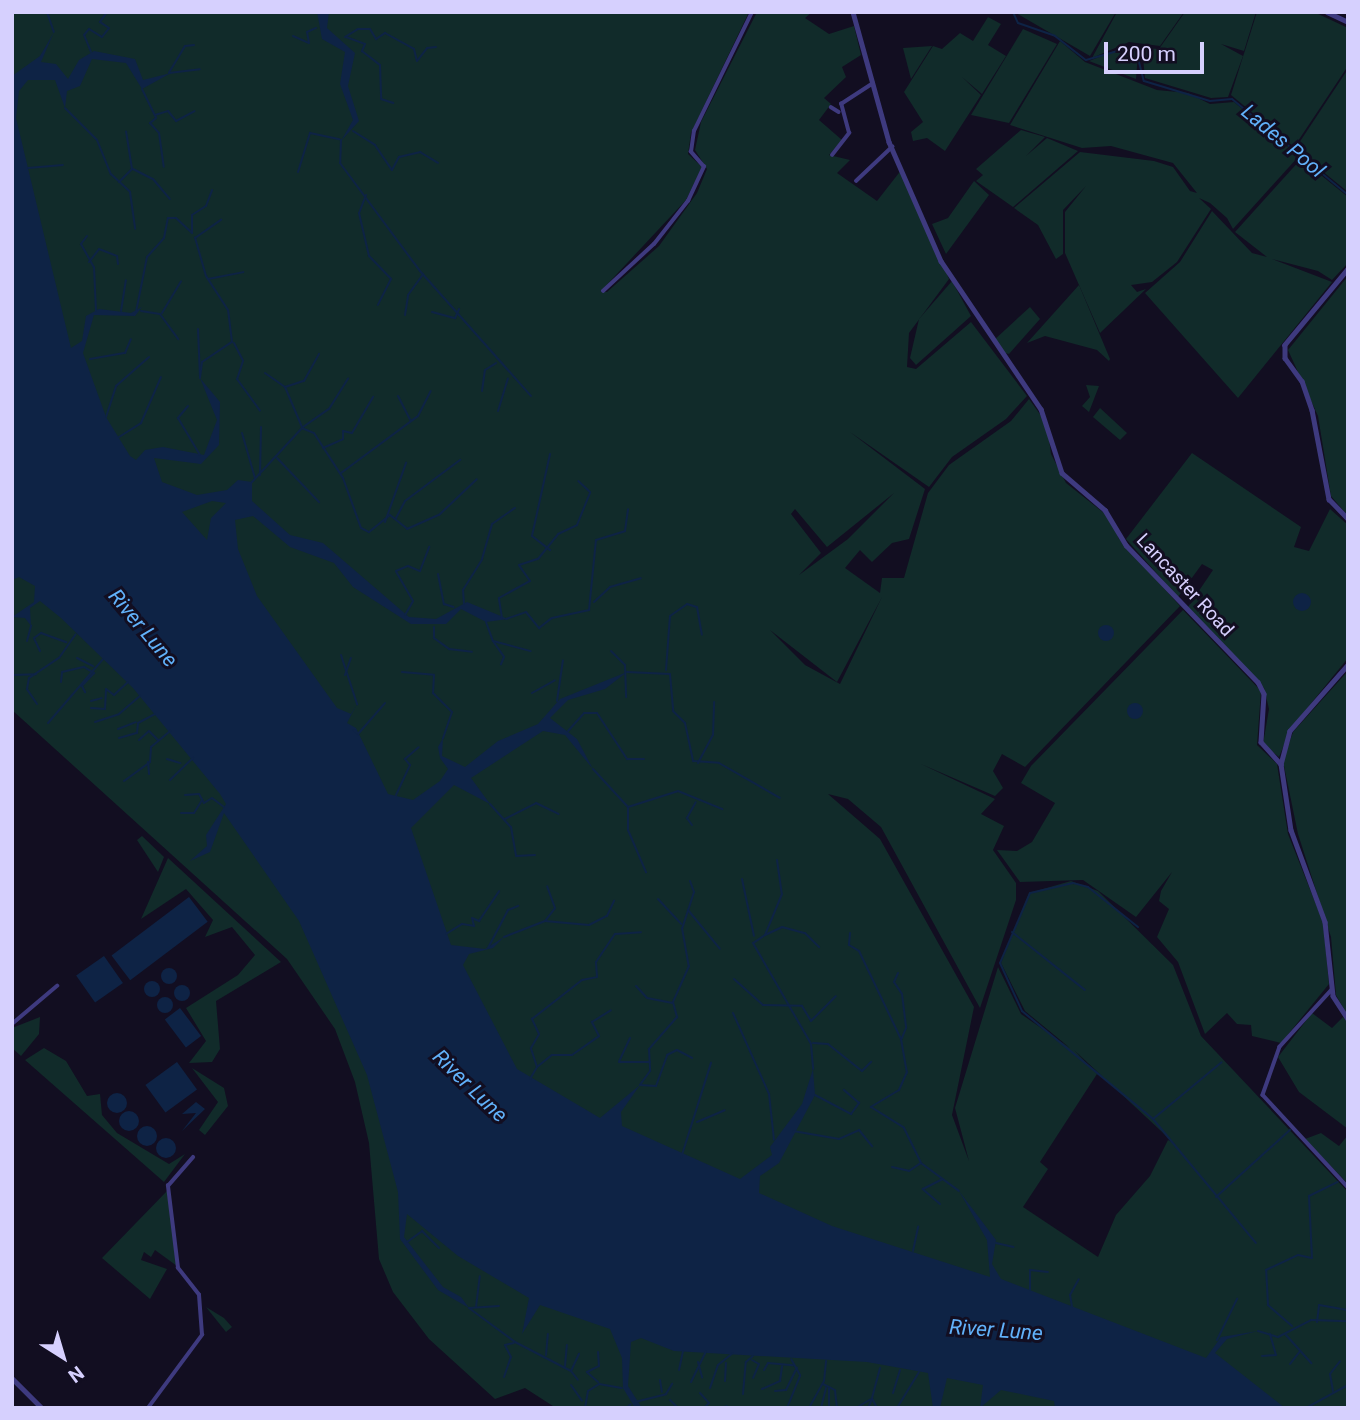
<!DOCTYPE html>
<html>
<head>
<meta charset="utf-8">
<style>
  body { margin:0 }
  #map { position:relative; width:1360px; height:1420px; overflow:hidden; background:#120e21; font-family:Roboto,sans-serif }
  div>[style] { position:absolute }
  .green>* { inset:0; background:#112b2a }
  .water>* { inset:0; background:#0e2345; transform-origin:0 0 }
  .round { border-radius:50% }
  .stream>* { height:2px; margin:-1px; padding:0 1px; transform-origin:1px; border-radius:1px; background:#0e2345 }
  .minor>* { height:3.5px; margin:-1.75px; padding:0 1.75px; transform-origin:1.75px; border-radius:1.75px; background:#3e3a7f }
  .tertiary>* { height:4.5px; margin:-2.25px; padding:0 2.25px; transform-origin:2.25px; border-radius:2.25px; background:#3e3a7f }
  span { translate:-50% -50%; white-space:nowrap; text-align:center; line-height:1.15; -webkit-text-stroke:6px #120e21; paint-order:stroke }
  .street-label { font-size:19px; color:#d6d0fe }
  .water-label { font-size:21px; color:#61b1fa; font-style:italic }
  .frame { position:absolute; inset:0; border:14px solid #d6d0fe; pointer-events:none }
  .north { position:absolute; left:28px; top:1322px; width:70px; height:70px; -webkit-text-stroke:5px #120e21; paint-order:stroke; rotate:143deg; font-size:19px; font-weight:700; line-height:28px; text-align:center; color:#d6d0fe }
  .north::after { content:''; display:block; margin:auto; width:24px; height:32px; background:#d6d0fe; clip-path:polygon(50% 0,100% 100%,50% 72%,0 100%) }
  .scale { position:absolute; left:1104px; top:42px; width:100px; height:32px; box-sizing:border-box; border:4px solid #d6d0fe; border-top:0; padding-left:9px; font-size:21px; line-height:24px; white-space:nowrap; color:#d6d0fe; -webkit-text-stroke:5px #120e21; paint-order:stroke }
</style>
</head>
<body>
<div id="map">
  <div class="green">
    <i style="clip-path:polygon(evenodd,12px 12px,749px 12px,691px 133px,688px 154px,702px 167px,686px 200px,601px 291px,607px 292px,659px 246px,697px 193px,707px 169px,695px 150px,701px 122px,757px 12px,812px 12px,805px 18px,829px 34px,854px 26px,861px 55px,842px 67px,846px 77px,824px 98px,831px 104px,819px 120px,842px 140px,829px 155px,850px 160px,837px 173px,877px 201px,902px 169px,949px 279px,909px 333px,907px 367px,916px 369px,971px 322px,1027px 396px,1006px 419px,952px 457px,929px 487px,850px 432px,925px 489px,909px 539px,892px 543px,872px 562px,860px 550px,845px 568px,880px 593px,882px 578px,904px 578px,928px 493px,949px 465px,1011px 421px,1029px 399px,1047px 424px,1051px 454px,1066px 483px,1109px 517px,1119px 539px,1180px 606px,1025px 767px,1002px 754px,993px 771px,1003px 788px,995px 796px,921px 764px,995px 799px,981px 814px,1004px 826px,993px 850px,1016px 883px,1016px 900px,980px 1008px,881px 827px,848px 799px,828px 794px,880px 839px,974px 1007px,952px 1115px,969px 1161px,955px 1108px,998px 967px,1021px 1014px,1070px 1048px,1025px 1011px,1001px 963px,1029px 893px,1071px 881px,1098px 891px,1173px 965px,1201px 1036px,1348px 1192px,1348px 1408px,1267px 1408px,549px 1134px,12px 452px,12px 12px,894px 493px,848px 539px,799px 575px,821px 553px,791px 514px,795px 509px,827px 547px,894px 493px,12px 12px,882px 597px,840px 684px,805px 665px,770px 630px,837px 682px,882px 597px,12px 12px,1074px 1050px,1175px 1144px,1168px 1140px,1150px 1176px,1116px 1215px,1098px 1257px,1023px 1207px,1048px 1169px,1040px 1162px,1097px 1074px,1074px 1050px)"></i>
    <i style="clip-path:polygon(1116px 12px,1090px 56px,1016px 13px,1017px 12px)"></i>
    <i style="clip-path:polygon(1117px 12px,1184px 12px,1160px 46px,1129px 42px,1092px 58px)"></i>
    <i style="clip-path:polygon(1185px 12px,1256px 12px,1244px 51px,1221px 44px,1243px 56px,1228px 97px,1211px 98px,1145px 78px,1142px 48px,1159px 49px)"></i>
    <i style="clip-path:polygon(1257px 12px,1314px 12px,1348px 28px,1348px 66px,1294px 147px,1231px 95px)"></i>
    <i style="clip-path:polygon(988px 17px,1001px 24px,988px 45px,1006px 56px,982px 94px,962px 77px,981px 95px,945px 151px,927px 138px,913px 141px,911px 132px,923px 122px,904px 92px,933px 46px,942px 49px,960px 33px,973px 41px)"></i>
    <i style="clip-path:polygon(1023px 29px,1057px 44px,1009px 123px,971px 115px)"></i>
    <i style="clip-path:polygon(1060px 41px,1085px 62px,1157px 90px,1188px 93px,1210px 104px,1234px 102px,1299px 156px,1233px 229px,1227px 218px,1210px 203px,1199px 198px,1211px 209px,1177px 262px,1152px 282px,1131px 285px,1137px 292px,1146px 289px,1100px 333px,1065px 253px,1065px 212px,1086px 186px,1063px 210px,1063px 254px,1056px 259px,1038px 225px,1014px 208px,1080px 152px,1154px 161px,1173px 167px,1190px 191px,1197px 193px,1173px 163px,1111px 146px,1082px 148px,1010px 125px)"></i>
    <i style="clip-path:polygon(932px 46px,911px 79px,903px 48px)"></i>
    <i style="clip-path:polygon(1127px 46px,1138px 53px,1136px 79px,1089px 61px)"></i>
    <i style="clip-path:polygon(1348px 69px,1348px 192px,1295px 149px)"></i>
    <i style="clip-path:polygon(1021px 130px,1045px 137px,1026px 156px,1047px 138px,1078px 151px,1013px 207px,976px 181px,983px 175px,976px 169px)"></i>
    <i style="clip-path:polygon(1301px 159px,1348px 197px,1348px 263px,1332px 280px,1318px 271px,1272px 259px,1332px 282px,1238px 398px,1145px 293px,1180px 262px,1212px 211px,1252px 253px,1267px 257px,1235px 232px)"></i>
    <i style="clip-path:polygon(974px 181px,989px 195px,946px 254px,932px 224px,948px 218px)"></i>
    <i style="clip-path:polygon(1348px 276px,1348px 516px,1331px 496px,1318px 416px,1288px 350px)"></i>
    <i style="clip-path:polygon(952px 281px,971px 316px,916px 365px,910px 358px,919px 319px)"></i>
    <i style="clip-path:polygon(1079px 285px,1110px 359px,1109px 361px,1097px 350px,1045px 336px,1027px 343px)"></i>
    <i style="clip-path:polygon(1030px 307px,1040px 319px,1009px 354px,1001px 352px,993px 341px)"></i>
    <i style="clip-path:polygon(1086px 385px,1099px 386px,1089px 412px,1082px 406px,1090px 397px)"></i>
    <i style="clip-path:polygon(1100px 408px,1127px 433px,1120px 440px,1093px 417px)"></i>
    <i style="clip-path:polygon(1192px 453px,1301px 527px,1294px 547px,1309px 551px,1330px 509px,1348px 525px,1348px 658px,1291px 728px,1279px 757px,1263px 744px,1269px 709px,1264px 688px,1188px 607px,1213px 570px,1202px 564px,1178px 597px,1126px 539px)"></i>
    <i style="clip-path:polygon(12px 517px,121px 629px,364px 1021px,1221px 1408px,556px 1408px,525px 1388px,495px 1399px,429px 1339px,393px 1292px,379px 1259px,369px 1143px,355px 1082px,335px 1029px,309px 991px,287px 959px,12px 710px)"></i>
    <i style="clip-path:polygon(1183px 610px,1261px 691px,1257px 745px,1277px 764px,1288px 834px,1323px 922px,1329px 984px,1281px 1043px,1252px 1036px,1251px 1025px,1237px 1024px,1227px 1013px,1205px 1034px,1178px 962px,1157px 937px,1169px 909px,1159px 901px,1161px 891px,1172px 872px,1136px 917px,1083px 880px,1020px 882px,997px 850px,1017px 851px,1032px 842px,1055px 803px,1021px 783px,1031px 766px)"></i>
    <i style="clip-path:polygon(1348px 671px,1348px 1016px,1336px 995px,1331px 937px,1298px 834px,1283px 761px,1293px 732px)"></i>
    <i style="clip-path:polygon(142px 836px,164px 857px,158px 872px,137px 840px)"></i>
    <i style="clip-path:polygon(168px 858px,281px 962px,216px 1001px,220px 1049px,212px 1062px,189px 1063px,206px 1041px,186px 1008px,238px 975px,255px 955px,232px 927px,205px 937px,213px 920px,186px 889px,141px 919px)"></i>
    <i style="clip-path:polygon(1312px 1013px,1332px 1028px,1343px 1017px,1348px 1022px,1348px 1129px,1299px 1092px,1278px 1057px)"></i>
    <i style="clip-path:polygon(40px 1017px,39px 1034px,21px 1056px,12px 1048px,12px 1028px)"></i>
    <i style="clip-path:polygon(44px 1048px,66px 1061px,87px 1096px,100px 1094px,102px 1115px,117px 1133px,169px 1164px,185px 1154px,164px 1182px,25px 1060px)"></i>
    <i style="clip-path:polygon(192px 1068px,224px 1088px,228px 1106px,205px 1135px,199px 1130px,218px 1102px)"></i>
    <i style="clip-path:polygon(1321px 1133px,1339px 1146px,1348px 1135px,1348px 1184px,1305px 1139px)"></i>
    <i style="clip-path:polygon(167px 1191px,177px 1266px,155px 1250px,151px 1257px,144px 1252px,141px 1260px,167px 1269px,150px 1299px,102px 1258px)"></i>
    <i style="clip-path:polygon(206px 1307px,224px 1318px,232px 1327px,226px 1332px)"></i>
  </div>
  <div class="water">
    <i style="clip-path:polygon(317px 12px,329px 12px,327px 28px,355px 53px,348px 86px,359px 121px,341px 141px,353px 120px,340px 84px,345px 52px,322px 39px)"></i>
    <i style="clip-path:polygon(evenodd,54px 32px,41px 62px,56px 64px,68px 79px,79px 60px,94px 51px,135px 59px,143px 80px,171px 73px,142px 89px,126px 63px,92px 59px,80px 86px,67px 91px,65px 108px,55px 80px,28px 80px,19px 91px,16px 118px,71px 348px,82px 341px,86px 316px,99px 309px,131px 313px,142px 307px,135px 316px,94px 315px,83px 353px,106px 417px,130px 456px,136px 460px,145px 450px,163px 447px,204px 455px,217px 420px,200px 378px,220px 402px,219px 445px,201px 464px,154px 458px,162px 482px,197px 495px,227px 490px,238px 480px,252px 482px,252px 501px,290px 535px,323px 543px,409px 617px,436px 619px,467px 602px,508px 619px,486px 622px,461px 609px,446px 624px,411px 624px,353px 587px,334px 563px,290px 547px,253px 516px,235px 520px,238px 549px,257px 596px,337px 708px,351px 714px,357px 704px,347px 723px,356px 728px,388px 794px,413px 800px,440px 781px,448px 769px,440px 758px,438px 747px,443px 738px,442px 756px,465px 767px,498px 741px,538px 724px,560px 699px,627px 672px,605px 689px,568px 700px,550px 718px,577px 739px,593px 769px,565px 735px,543px 731px,471px 778px,490px 804px,454px 785px,411px 828px,451px 945px,485px 949px,504px 937px,493px 948px,469px 954px,463px 965px,517px 1069px,600px 1118px,640px 1085px,621px 1112px,622px 1126px,740px 1179px,772px 1155px,770px 1147px,802px 1104px,813px 1069px,815px 1095px,779px 1163px,760px 1176px,759px 1193px,832px 1226px,990px 1277px,987px 1240px,959px 1191px,996px 1240px,992px 1264px,1001px 1279px,1206px 1358px,1221px 1337px,1258px 1331px,1227px 1339px,1215px 1353px,1285px 1408px,1055px 1408px,1054px 1401px,1001px 1390px,980px 1408px,983px 1385px,947px 1378px,940px 1408px,933px 1408px,928px 1373px,867px 1362px,674px 1351px,641px 1338px,631px 1342px,628px 1386px,642px 1408px,635px 1408px,623px 1388px,622px 1358px,610px 1329px,540px 1305px,522px 1334px,529px 1298px,458px 1256px,407px 1214px,404px 1237px,443px 1287px,461px 1297px,469px 1308px,438px 1290px,400px 1239px,398px 1192px,367px 1075px,299px 921px,224px 813px,210px 852px,190px 861px,207px 846px,206px 835px,226px 804px,220px 794px,133px 688px,61px 618px,40px 601px,30px 608px,31px 626px,25px 618px,12px 617px,34px 602px,35px 586px,19px 577px,12px 580px,12px 76px,40px 56px,54px 32px,212px 501px,226px 503px,211px 518px,207px 540px,182px 512px,212px 501px)"></i>
    <i class="round" style="left:1293px;top:593px;width:18px;height:18px"></i>
    <i class="round" style="left:1098px;top:625px;width:16px;height:16px"></i>
    <i class="round" style="left:1127px;top:703px;width:16px;height:16px"></i>
    <i style="left:189px;top:897px;width:31px;height:97px;rotate:53deg"></i>
    <i style="left:104px;top:956px;width:33px;height:34px;rotate:55deg"></i>
    <i class="round" style="left:161px;top:968px;width:16px;height:16px"></i>
    <i class="round" style="left:144px;top:981px;width:16px;height:16px"></i>
    <i class="round" style="left:174px;top:985px;width:16px;height:16px"></i>
    <i class="round" style="left:157px;top:997px;width:16px;height:16px"></i>
    <i style="left:180px;top:1008px;width:35px;height:19px;rotate:53deg"></i>
    <i style="left:177px;top:1062px;width:34px;height:39px;rotate:54deg"></i>
    <i class="round" style="left:107px;top:1093px;width:20px;height:20px"></i>
    <i style="clip-path:polygon(196px 1102px,205px 1109px,182px 1131px,196px 1113px,182px 1114px)"></i>
    <i class="round" style="left:119px;top:1111px;width:20px;height:20px"></i>
    <i class="round" style="left:137px;top:1126px;width:20px;height:20px"></i>
    <i class="round" style="left:156px;top:1138px;width:20px;height:20px"></i>
  </div>
  <div class="stream">
    <i style="left:47px;top:12px;width:21px;rotate:71deg"></i>
    <i style="left:1013px;top:12px;width:12px;rotate:66deg"></i>
    <i style="left:1018px;top:23px;width:39px;rotate:19deg"></i>
    <i style="left:1055px;top:36px;width:39px;rotate:38deg"></i>
    <i style="left:1086px;top:60px;width:51px;rotate:-15.9deg"></i>
    <i style="left:1135px;top:46px;width:36px;rotate:76deg"></i>
    <i style="left:1144px;top:81px;width:69px;rotate:16.9deg"></i>
    <i style="left:1210px;top:101px;width:22px;rotate:-5deg"></i>
    <i style="left:1232px;top:99px;width:151px;rotate:39.6deg"></i>
    <i style="left:293px;top:36px;width:17px;rotate:24deg"></i>
    <i style="left:309px;top:43px;width:11px;rotate:-100deg"></i>
    <i style="left:307px;top:32px;width:10px;rotate:-24deg"></i>
    <i style="left:345px;top:37px;width:15px;rotate:-32deg"></i>
    <i style="left:358px;top:29px;width:12px"></i>
    <i style="left:370px;top:29px;width:12px;rotate:59deg"></i>
    <i style="left:376px;top:39px;width:11px;rotate:-34deg"></i>
    <i style="left:385px;top:33px;width:33px;rotate:29deg"></i>
    <i style="left:414px;top:49px;width:12px;rotate:76deg"></i>
    <i style="left:417px;top:61px;width:16px;rotate:-52deg"></i>
    <i style="left:427px;top:48px;width:9px;rotate:-6deg"></i>
    <i style="left:346px;top:37px;width:20px;rotate:20deg"></i>
    <i style="left:365px;top:44px;width:8px;rotate:113deg"></i>
    <i style="left:362px;top:51px;width:23px;rotate:38deg"></i>
    <i style="left:380px;top:65px;width:34px;rotate:88deg"></i>
    <i style="left:381px;top:99px;width:13px;rotate:18deg"></i>
    <i style="left:194px;top:45px;width:9px;rotate:174deg"></i>
    <i style="left:185px;top:46px;width:31px;rotate:121deg"></i>
    <i style="left:169px;top:73px;width:31px;rotate:-7deg"></i>
    <i style="left:91px;top:52px;width:18px;rotate:-112deg"></i>
    <i style="left:84px;top:35px;width:8px;rotate:-50deg"></i>
    <i style="left:89px;top:29px;width:15px;rotate:32deg"></i>
    <i style="left:102px;top:37px;width:11px;rotate:-52deg"></i>
    <i style="left:109px;top:28px;width:11px;rotate:-146deg"></i>
    <i style="left:100px;top:22px;width:12px;rotate:-55deg"></i>
    <i style="left:142px;top:89px;width:32px;rotate:64deg"></i>
    <i style="left:156px;top:118px;width:8px;rotate:140deg"></i>
    <i style="left:150px;top:123px;width:13px;rotate:48deg"></i>
    <i style="left:159px;top:133px;width:34px;rotate:82deg"></i>
    <i style="left:65px;top:108px;width:45px;rotate:45deg"></i>
    <i style="left:97px;top:140px;width:37px;rotate:68deg"></i>
    <i style="left:111px;top:174px;width:26px;rotate:43deg"></i>
    <i style="left:130px;top:192px;width:37px;rotate:82deg"></i>
    <i style="left:155px;top:115px;width:14px;rotate:-17deg"></i>
    <i style="left:168px;top:111px;width:13px;rotate:51deg"></i>
    <i style="left:176px;top:121px;width:21px;rotate:-28deg"></i>
    <i style="left:353px;top:131px;width:26px;rotate:32deg"></i>
    <i style="left:375px;top:145px;width:30px;rotate:56deg"></i>
    <i style="left:392px;top:170px;width:15px;rotate:-62deg"></i>
    <i style="left:399px;top:157px;width:22px;rotate:-13deg"></i>
    <i style="left:420px;top:152px;width:21px;rotate:31deg"></i>
    <i style="left:341px;top:140px;width:23px;rotate:92deg"></i>
    <i style="left:340px;top:163px;width:134px;rotate:53.5deg"></i>
    <i style="left:420px;top:271px;width:167px;rotate:48.4deg"></i>
    <i style="left:28px;top:168px;width:35px;rotate:-5deg"></i>
    <i style="left:133px;top:169px;width:22px;rotate:27deg"></i>
    <i style="left:153px;top:179px;width:26px;rotate:50deg"></i>
    <i style="left:298px;top:172px;width:41px;rotate:-72.9deg"></i>
    <i style="left:310px;top:133px;width:30px;rotate:12deg"></i>
    <i style="left:119px;top:182px;width:18px;rotate:-45deg"></i>
    <i style="left:132px;top:169px;width:38px;rotate:-99deg"></i>
    <i style="left:366px;top:195px;width:19px;rotate:111deg"></i>
    <i style="left:359px;top:213px;width:44px;rotate:76.9deg"></i>
    <i style="left:369px;top:256px;width:32px;rotate:46deg"></i>
    <i style="left:391px;top:279px;width:29px;rotate:117deg"></i>
    <i style="left:87px;top:236px;width:10px;rotate:127deg"></i>
    <i style="left:81px;top:244px;width:26px;rotate:61deg"></i>
    <i style="left:94px;top:267px;width:44px;rotate:87.4deg"></i>
    <i style="left:89px;top:262px;width:16px;rotate:-52deg"></i>
    <i style="left:99px;top:249px;width:19px;rotate:21deg"></i>
    <i style="left:117px;top:256px;width:8px;rotate:83deg"></i>
    <i style="left:208px;top:279px;width:36px;rotate:-11deg"></i>
    <i style="left:121px;top:311px;width:31px;rotate:-81deg"></i>
    <i style="left:141px;top:311px;width:19px;rotate:9deg"></i>
    <i style="left:160px;top:314px;width:31px;rotate:54deg"></i>
    <i style="left:136px;top:312px;width:56px;rotate:-78.7deg"></i>
    <i style="left:147px;top:257px;width:25px;rotate:-48deg"></i>
    <i style="left:164px;top:238px;width:20px;rotate:-79deg"></i>
    <i style="left:168px;top:218px;width:8px"></i>
    <i style="left:176px;top:218px;width:22px;rotate:43deg"></i>
    <i style="left:192px;top:233px;width:18px;rotate:-90deg"></i>
    <i style="left:192px;top:215px;width:17px;rotate:-33deg"></i>
    <i style="left:206px;top:206px;width:17px;rotate:-69deg"></i>
    <i style="left:432px;top:312px;width:24px;rotate:15deg"></i>
    <i style="left:455px;top:318px;width:10px;rotate:-66deg"></i>
    <i style="left:162px;top:313px;width:37px;rotate:-59deg"></i>
    <i style="left:405px;top:315px;width:20px;rotate:-81deg"></i>
    <i style="left:408px;top:295px;width:26px;rotate:-54deg"></i>
    <i style="left:198px;top:329px;width:47px;rotate:87.6deg"></i>
    <i style="left:234px;top:343px;width:20px;rotate:63deg"></i>
    <i style="left:243px;top:361px;width:19px;rotate:108deg"></i>
    <i style="left:237px;top:379px;width:39px;rotate:54deg"></i>
    <i style="left:90px;top:359px;width:36px;rotate:-10deg"></i>
    <i style="left:125px;top:353px;width:15px;rotate:-67deg"></i>
    <i style="left:265px;top:373px;width:24px;rotate:35deg"></i>
    <i style="left:285px;top:387px;width:43px;rotate:67deg"></i>
    <i style="left:200px;top:378px;width:16px;rotate:-83deg"></i>
    <i style="left:202px;top:362px;width:36px;rotate:-34deg"></i>
    <i style="left:232px;top:342px;width:32px;rotate:-97deg"></i>
    <i style="left:228px;top:310px;width:40px;rotate:-122.9deg"></i>
    <i style="left:206px;top:276px;width:40px;rotate:-106deg"></i>
    <i style="left:195px;top:238px;width:32px;rotate:-35deg"></i>
    <i style="left:285px;top:387px;width:20px;rotate:-18deg"></i>
    <i style="left:304px;top:381px;width:31px;rotate:-61deg"></i>
    <i style="left:482px;top:391px;width:21px;rotate:-82deg"></i>
    <i style="left:485px;top:370px;width:13px;rotate:-32deg"></i>
    <i style="left:398px;top:396px;width:27px;rotate:63deg"></i>
    <i style="left:188px;top:406px;width:16px;rotate:130deg"></i>
    <i style="left:178px;top:418px;width:43px;rotate:59.3deg"></i>
    <i style="left:498px;top:411px;width:34px;rotate:-73deg"></i>
    <i style="left:106px;top:417px;width:33px;rotate:-72deg"></i>
    <i style="left:116px;top:386px;width:44px;rotate:-41.3deg"></i>
    <i style="left:303px;top:427px;width:32px;rotate:-35deg"></i>
    <i style="left:329px;top:409px;width:36px;rotate:-58deg"></i>
    <i style="left:242px;top:433px;width:47px;rotate:73.9deg"></i>
    <i style="left:119px;top:437px;width:26px;rotate:-32deg"></i>
    <i style="left:141px;top:423px;width:50px;rotate:-66.5deg"></i>
    <i style="left:323px;top:448px;width:22px;rotate:-24deg"></i>
    <i style="left:343px;top:439px;width:8px;rotate:-90deg"></i>
    <i style="left:343px;top:431px;width:9px;rotate:13deg"></i>
    <i style="left:352px;top:433px;width:42px;rotate:-59.7deg"></i>
    <i style="left:550px;top:454px;width:84px;rotate:102.4deg"></i>
    <i style="left:532px;top:536px;width:23px;rotate:38deg"></i>
    <i style="left:277px;top:458px;width:61px;rotate:46.3deg"></i>
    <i style="left:341px;top:473px;width:96px;rotate:-36.5deg"></i>
    <i style="left:418px;top:416px;width:28px;rotate:-63deg"></i>
    <i style="left:260px;top:475px;width:48px;rotate:-88.8deg"></i>
    <i style="left:252px;top:482px;width:74px;rotate:-47.2deg"></i>
    <i style="left:302px;top:428px;width:13px;rotate:23deg"></i>
    <i style="left:314px;top:433px;width:54px;rotate:57.2deg"></i>
    <i style="left:343px;top:478px;width:53px;rotate:70.2deg"></i>
    <i style="left:361px;top:528px;width:9px;rotate:27deg"></i>
    <i style="left:369px;top:532px;width:27px;rotate:-39deg"></i>
    <i style="left:390px;top:515px;width:22px;rotate:39deg"></i>
    <i style="left:407px;top:529px;width:35px;rotate:-24deg"></i>
    <i style="left:439px;top:515px;width:52px;rotate:-43.5deg"></i>
    <i style="left:396px;top:518px;width:19px;rotate:-62deg"></i>
    <i style="left:405px;top:501px;width:69px;rotate:-36.7deg"></i>
    <i style="left:385px;top:522px;width:63px;rotate:-70.4deg"></i>
    <i style="left:438px;top:574px;width:31px;rotate:79deg"></i>
    <i style="left:444px;top:604px;width:10px;rotate:17deg"></i>
    <i style="left:594px;top:602px;width:22px;rotate:-43deg"></i>
    <i style="left:610px;top:587px;width:32px;rotate:-16deg"></i>
    <i style="left:464px;top:604px;width:14px;rotate:-94deg"></i>
    <i style="left:463px;top:590px;width:36px;rotate:-58deg"></i>
    <i style="left:482px;top:559px;width:36px;rotate:-74deg"></i>
    <i style="left:492px;top:524px;width:28px;rotate:-35deg"></i>
    <i style="left:405px;top:615px;width:16px;rotate:-60deg"></i>
    <i style="left:413px;top:601px;width:34px;rotate:-120deg"></i>
    <i style="left:396px;top:571px;width:13px;rotate:-23deg"></i>
    <i style="left:408px;top:566px;width:13px;rotate:23deg"></i>
    <i style="left:420px;top:571px;width:26px;rotate:-69deg"></i>
    <i style="left:502px;top:618px;width:20px;rotate:-99deg"></i>
    <i style="left:499px;top:598px;width:35px;rotate:-29deg"></i>
    <i style="left:530px;top:581px;width:19px;rotate:-125deg"></i>
    <i style="left:519px;top:565px;width:20px;rotate:-18deg"></i>
    <i style="left:538px;top:559px;width:32px;rotate:-51deg"></i>
    <i style="left:558px;top:534px;width:21px;rotate:-25deg"></i>
    <i style="left:577px;top:525px;width:35px;rotate:-68deg"></i>
    <i style="left:590px;top:492px;width:16px;rotate:-137deg"></i>
    <i style="left:506px;top:619px;width:21px;rotate:-19deg"></i>
    <i style="left:526px;top:612px;width:21px;rotate:51deg"></i>
    <i style="left:539px;top:628px;width:16px;rotate:-38deg"></i>
    <i style="left:552px;top:618px;width:38px;rotate:-12deg"></i>
    <i style="left:589px;top:610px;width:70px;rotate:-84.3deg"></i>
    <i style="left:596px;top:540px;width:30px;rotate:-17deg"></i>
    <i style="left:625px;top:531px;width:22px;rotate:-82deg"></i>
    <i style="left:486px;top:622px;width:20px;rotate:70deg"></i>
    <i style="left:493px;top:641px;width:39px;rotate:15deg"></i>
    <i style="left:434px;top:627px;width:11px;rotate:90deg"></i>
    <i style="left:434px;top:638px;width:19px;rotate:36deg"></i>
    <i style="left:449px;top:649px;width:23px;rotate:7deg"></i>
    <i style="left:27px;top:641px;width:16px;rotate:-75deg"></i>
    <i style="left:493px;top:641px;width:19px;rotate:55deg"></i>
    <i style="left:504px;top:657px;width:8px;rotate:113deg"></i>
    <i style="left:40px;top:651px;width:14px;rotate:-115deg"></i>
    <i style="left:34px;top:638px;width:9px;rotate:-36deg"></i>
    <i style="left:41px;top:633px;width:27px;rotate:20deg"></i>
    <i style="left:611px;top:651px;width:20px;rotate:45deg"></i>
    <i style="left:625px;top:665px;width:32px;rotate:88deg"></i>
    <i style="left:341px;top:655px;width:52px;rotate:71.9deg"></i>
    <i style="left:77px;top:658px;width:18px;rotate:27deg"></i>
    <i style="left:666px;top:670px;width:54px;rotate:-85.8deg"></i>
    <i style="left:670px;top:616px;width:21px;rotate:-35deg"></i>
    <i style="left:687px;top:604px;width:10px;rotate:17deg"></i>
    <i style="left:697px;top:607px;width:28px;rotate:80deg"></i>
    <i style="left:402px;top:672px;width:32px;rotate:5deg"></i>
    <i style="left:434px;top:675px;width:18px;rotate:93deg"></i>
    <i style="left:433px;top:693px;width:27px;rotate:45deg"></i>
    <i style="left:452px;top:712px;width:28px;rotate:109deg"></i>
    <i style="left:627px;top:672px;width:43px;rotate:2.7deg"></i>
    <i style="left:670px;top:674px;width:37px;rotate:85deg"></i>
    <i style="left:673px;top:711px;width:17px;rotate:45deg"></i>
    <i style="left:685px;top:723px;width:39px;rotate:78deg"></i>
    <i style="left:693px;top:761px;width:26px;rotate:4deg"></i>
    <i style="left:719px;top:763px;width:70px;rotate:29.8deg"></i>
    <i style="left:12px;top:675px;width:24px;rotate:-2deg"></i>
    <i style="left:345px;top:675px;width:18px;rotate:-71deg"></i>
    <i style="left:61px;top:682px;width:10px;rotate:-84deg"></i>
    <i style="left:62px;top:672px;width:23px;rotate:-13deg"></i>
    <i style="left:84px;top:667px;width:12px;rotate:31deg"></i>
    <i style="left:94px;top:673px;width:18px;rotate:133deg"></i>
    <i style="left:82px;top:686px;width:7px;rotate:63deg"></i>
    <i style="left:532px;top:693px;width:26px;rotate:-29deg"></i>
    <i style="left:91px;top:701px;width:11px;rotate:-15deg"></i>
    <i style="left:557px;top:701px;width:41px;rotate:-81.7deg"></i>
    <i style="left:37px;top:704px;width:18px;rotate:-124deg"></i>
    <i style="left:27px;top:689px;width:11px;rotate:-80deg"></i>
    <i style="left:29px;top:678px;width:36px;rotate:-34deg"></i>
    <i style="left:59px;top:658px;width:29px;rotate:-55deg"></i>
    <i style="left:91px;top:708px;width:14px;rotate:4deg"></i>
    <i style="left:105px;top:709px;width:20px;rotate:-87deg"></i>
    <i style="left:106px;top:689px;width:10px;rotate:37deg"></i>
    <i style="left:114px;top:695px;width:19px;rotate:-43deg"></i>
    <i style="left:95px;top:722px;width:25px;rotate:-18deg"></i>
    <i style="left:119px;top:714px;width:28px;rotate:-41deg"></i>
    <i style="left:48px;top:723px;width:84px;rotate:-49.3deg"></i>
    <i style="left:118px;top:729px;width:19px;rotate:-21deg"></i>
    <i style="left:354px;top:730px;width:6px;rotate:45deg"></i>
    <i style="left:358px;top:734px;width:41px;rotate:-48.9deg"></i>
    <i style="left:568px;top:731px;width:24px;rotate:-48deg"></i>
    <i style="left:584px;top:713px;width:13px"></i>
    <i style="left:597px;top:713px;width:55px;rotate:56.9deg"></i>
    <i style="left:627px;top:759px;width:17px"></i>
    <i style="left:119px;top:738px;width:19px;rotate:-16deg"></i>
    <i style="left:137px;top:733px;width:10px;rotate:-84deg"></i>
    <i style="left:138px;top:723px;width:19px;rotate:-28deg"></i>
    <i style="left:139px;top:740px;width:13px;rotate:-42deg"></i>
    <i style="left:149px;top:731px;width:13px;rotate:45deg"></i>
    <i style="left:167px;top:759px;width:14px;rotate:17deg"></i>
    <i style="left:148px;top:762px;width:12px;rotate:85deg"></i>
    <i style="left:698px;top:763px;width:32px;rotate:-62deg"></i>
    <i style="left:713px;top:735px;width:33px;rotate:-88deg"></i>
    <i style="left:593px;top:769px;width:52px;rotate:47.4deg"></i>
    <i style="left:628px;top:807px;width:23px;rotate:90deg"></i>
    <i style="left:628px;top:830px;width:46px;rotate:66.8deg"></i>
    <i style="left:170px;top:780px;width:32px;rotate:-44deg"></i>
    <i style="left:124px;top:781px;width:32px;rotate:-36deg"></i>
    <i style="left:150px;top:762px;width:15px;rotate:-86deg"></i>
    <i style="left:151px;top:747px;width:25px;rotate:-40deg"></i>
    <i style="left:185px;top:795px;width:14px;rotate:-4deg"></i>
    <i style="left:199px;top:794px;width:10px;rotate:61deg"></i>
    <i style="left:204px;top:803px;width:9px;rotate:-32deg"></i>
    <i style="left:212px;top:798px;width:15px;rotate:37deg"></i>
    <i style="left:396px;top:795px;width:33px;rotate:-65deg"></i>
    <i style="left:410px;top:765px;width:8px;rotate:-130deg"></i>
    <i style="left:405px;top:759px;width:18px;rotate:-41deg"></i>
    <i style="left:490px;top:804px;width:31px;rotate:48deg"></i>
    <i style="left:511px;top:827px;width:29px;rotate:80deg"></i>
    <i style="left:516px;top:856px;width:19px;rotate:-3deg"></i>
    <i style="left:628px;top:807px;width:52px;rotate:-17.7deg"></i>
    <i style="left:678px;top:791px;width:48px;rotate:22.2deg"></i>
    <i style="left:181px;top:813px;width:13px"></i>
    <i style="left:194px;top:813px;width:15px;rotate:-58deg"></i>
    <i style="left:505px;top:819px;width:35px;rotate:-27deg"></i>
    <i style="left:536px;top:803px;width:25px;rotate:26deg"></i>
    <i style="left:692px;top:825px;width:9px;rotate:-126deg"></i>
    <i style="left:687px;top:818px;width:18px;rotate:-61deg"></i>
    <i style="left:777px;top:860px;width:34px;rotate:82deg"></i>
    <i style="left:782px;top:894px;width:44px;rotate:112.5deg"></i>
    <i style="left:765px;top:935px;width:14px;rotate:146deg"></i>
    <i style="left:753px;top:943px;width:116px;rotate:60.1deg"></i>
    <i style="left:811px;top:1044px;width:25px;rotate:85deg"></i>
    <i style="left:742px;top:879px;width:58px;rotate:78.1deg"></i>
    <i style="left:690px;top:881px;width:12px;rotate:70deg"></i>
    <i style="left:694px;top:892px;width:38px;rotate:108deg"></i>
    <i style="left:682px;top:928px;width:39px;rotate:80deg"></i>
    <i style="left:689px;top:966px;width:39px;rotate:114deg"></i>
    <i style="left:673px;top:1002px;width:16px;rotate:75deg"></i>
    <i style="left:677px;top:1017px;width:43px;rotate:131.2deg"></i>
    <i style="left:649px;top:1049px;width:22px;rotate:87deg"></i>
    <i style="left:650px;top:1071px;width:17px;rotate:126deg"></i>
    <i style="left:640px;top:1085px;width:16px;rotate:4deg"></i>
    <i style="left:656px;top:1086px;width:33px;rotate:-70deg"></i>
    <i style="left:667px;top:1055px;width:11px;rotate:-27deg"></i>
    <i style="left:677px;top:1050px;width:17px;rotate:28deg"></i>
    <i style="left:658px;top:899px;width:34px;rotate:47deg"></i>
    <i style="left:688px;top:910px;width:50px;rotate:50.6deg"></i>
    <i style="left:545px;top:921px;width:16px;rotate:-52deg"></i>
    <i style="left:555px;top:908px;width:23px;rotate:-110deg"></i>
    <i style="left:1138px;top:927px;width:64px;rotate:-141.3deg"></i>
    <i style="left:1088px;top:887px;width:16px;rotate:-165deg"></i>
    <i style="left:1073px;top:883px;width:44px;rotate:166.9deg"></i>
    <i style="left:1030px;top:893px;width:76px;rotate:113.2deg"></i>
    <i style="left:1000px;top:963px;width:53px;rotate:65.4deg"></i>
    <i style="left:1022px;top:1011px;width:170px;rotate:39.5deg"></i>
    <i style="left:1153px;top:1119px;width:161px;rotate:50.3deg"></i>
    <i style="left:1012px;top:932px;width:93px;rotate:38.5deg"></i>
    <i style="left:850px;top:933px;width:12px;rotate:95deg"></i>
    <i style="left:849px;top:945px;width:12px;rotate:31deg"></i>
    <i style="left:859px;top:951px;width:98px;rotate:64.5deg"></i>
    <i style="left:901px;top:1039px;width:34px;rotate:80deg"></i>
    <i style="left:907px;top:1072px;width:20px;rotate:114deg"></i>
    <i style="left:899px;top:1090px;width:33px;rotate:149deg"></i>
    <i style="left:871px;top:1107px;width:39px;rotate:32deg"></i>
    <i style="left:904px;top:1128px;width:39px;rotate:64deg"></i>
    <i style="left:921px;top:1163px;width:47px;rotate:36.4deg"></i>
    <i style="left:446px;top:934px;width:19px;rotate:-32deg"></i>
    <i style="left:462px;top:924px;width:12px;rotate:9deg"></i>
    <i style="left:474px;top:926px;width:8px;rotate:-104deg"></i>
    <i style="left:472px;top:918px;width:8px;rotate:23deg"></i>
    <i style="left:479px;top:921px;width:36px;rotate:-56deg"></i>
    <i style="left:765px;top:935px;width:19px;rotate:-25deg"></i>
    <i style="left:782px;top:927px;width:24px;rotate:15deg"></i>
    <i style="left:805px;top:933px;width:20px;rotate:45deg"></i>
    <i style="left:504px;top:937px;width:44px;rotate:-21.3deg"></i>
    <i style="left:545px;top:921px;width:44px;rotate:5.2deg"></i>
    <i style="left:589px;top:925px;width:20px;rotate:-27deg"></i>
    <i style="left:607px;top:916px;width:17px;rotate:-65deg"></i>
    <i style="left:488px;top:948px;width:43px;rotate:-62.2deg"></i>
    <i style="left:508px;top:910px;width:11px;rotate:-22deg"></i>
    <i style="left:898px;top:973px;width:10px;rotate:114deg"></i>
    <i style="left:894px;top:982px;width:14px;rotate:56deg"></i>
    <i style="left:902px;top:994px;width:34px;rotate:83deg"></i>
    <i style="left:906px;top:1028px;width:11px;rotate:112deg"></i>
    <i style="left:734px;top:979px;width:39px;rotate:42deg"></i>
    <i style="left:763px;top:1005px;width:39px;rotate:1deg"></i>
    <i style="left:802px;top:1006px;width:17px;rotate:59deg"></i>
    <i style="left:811px;top:1021px;width:35px;rotate:-45deg"></i>
    <i style="left:636px;top:986px;width:16px;rotate:47deg"></i>
    <i style="left:647px;top:998px;width:26px;rotate:11deg"></i>
    <i style="left:733px;top:1013px;width:89px;rotate:66deg"></i>
    <i style="left:769px;top:1094px;width:46px;rotate:83.8deg"></i>
    <i style="left:630px;top:1038px;width:26px;rotate:115deg"></i>
    <i style="left:619px;top:1062px;width:31px"></i>
    <i style="left:813px;top:1043px;width:15px;rotate:4deg"></i>
    <i style="left:828px;top:1044px;width:43px;rotate:38.5deg"></i>
    <i style="left:862px;top:1071px;width:13px;rotate:-45deg"></i>
    <i style="left:537px;top:1067px;width:19px;rotate:-39deg"></i>
    <i style="left:552px;top:1055px;width:20px"></i>
    <i style="left:572px;top:1055px;width:33px;rotate:-35deg"></i>
    <i style="left:599px;top:1036px;width:16px;rotate:-117deg"></i>
    <i style="left:592px;top:1022px;width:22px;rotate:-32deg"></i>
    <i style="left:530px;top:1079px;width:14px;rotate:-60deg"></i>
    <i style="left:537px;top:1067px;width:20px;rotate:-108deg"></i>
    <i style="left:531px;top:1048px;width:16px;rotate:-60deg"></i>
    <i style="left:539px;top:1034px;width:17px;rotate:-115deg"></i>
    <i style="left:532px;top:1019px;width:63px;rotate:-38deg"></i>
    <i style="left:582px;top:980px;width:15px;rotate:-11deg"></i>
    <i style="left:597px;top:977px;width:15px;rotate:-94deg"></i>
    <i style="left:596px;top:962px;width:34px;rotate:-56deg"></i>
    <i style="left:615px;top:934px;width:26px;rotate:-4deg"></i>
    <i style="left:815px;top:1095px;width:41px;rotate:27.8deg"></i>
    <i style="left:851px;top:1114px;width:14px;rotate:-54deg"></i>
    <i style="left:859px;top:1103px;width:20px;rotate:-139deg"></i>
    <i style="left:1153px;top:1119px;width:89px;rotate:-39.6deg"></i>
    <i style="left:697px;top:1122px;width:30px;rotate:-23deg"></i>
    <i style="left:793px;top:1131px;width:47px;rotate:9.9deg"></i>
    <i style="left:839px;top:1139px;width:22px;rotate:-24deg"></i>
    <i style="left:859px;top:1130px;width:21px;rotate:51deg"></i>
    <i style="left:681px;top:1158px;width:100px;rotate:-72.5deg"></i>
    <i style="left:892px;top:1167px;width:17px;rotate:13deg"></i>
    <i style="left:909px;top:1171px;width:14px;rotate:-34deg"></i>
    <i style="left:1216px;top:1197px;width:100px;rotate:-42.2deg"></i>
    <i style="left:940px;top:1204px;width:23px;rotate:-139deg"></i>
    <i style="left:923px;top:1189px;width:22px;rotate:-27deg"></i>
    <i style="left:407px;top:1242px;width:19px;rotate:-36deg"></i>
    <i style="left:422px;top:1231px;width:24px;rotate:45deg"></i>
    <i style="left:996px;top:1243px;width:18px;rotate:13deg"></i>
    <i style="left:913px;top:1251px;width:25px;rotate:-78deg"></i>
    <i style="left:1030px;top:1290px;width:20px;rotate:-90deg"></i>
    <i style="left:1030px;top:1270px;width:18px;rotate:6deg"></i>
    <i style="left:476px;top:1307px;width:31px;rotate:-83deg"></i>
    <i style="left:1072px;top:1307px;width:12px;rotate:-99deg"></i>
    <i style="left:1070px;top:1295px;width:18px;rotate:-61deg"></i>
    <i style="left:469px;top:1308px;width:57px;rotate:36.5deg"></i>
    <i style="left:515px;top:1342px;width:63px;rotate:27.4deg"></i>
    <i style="left:571px;top:1371px;width:19px;rotate:-65deg"></i>
    <i style="left:469px;top:1308px;width:30px;rotate:-4deg"></i>
    <i style="left:1317px;top:1322px;width:17px;rotate:-83deg"></i>
    <i style="left:1319px;top:1305px;width:29px;rotate:10deg"></i>
    <i style="left:1292px;top:1326px;width:32px;rotate:-139deg"></i>
    <i style="left:1268px;top:1305px;width:35px;rotate:-93deg"></i>
    <i style="left:1266px;top:1270px;width:35px;rotate:-25deg"></i>
    <i style="left:1298px;top:1255px;width:14px;rotate:12deg"></i>
    <i style="left:1312px;top:1258px;width:62px;rotate:-92.8deg"></i>
    <i style="left:1309px;top:1196px;width:32px;rotate:-26deg"></i>
    <i style="left:1258px;top:1331px;width:21px;rotate:17deg"></i>
    <i style="left:1278px;top:1337px;width:37px;rotate:-27deg"></i>
    <i style="left:1311px;top:1320px;width:37px;rotate:2deg"></i>
    <i style="left:1286px;top:1335px;width:38px;rotate:48deg"></i>
    <i style="left:1217px;top:1340px;width:46px;rotate:-64deg"></i>
    <i style="left:546px;top:1355px;width:21px;rotate:-85deg"></i>
    <i style="left:1262px;top:1356px;width:14px;rotate:-4deg"></i>
    <i style="left:1276px;top:1355px;width:22px;rotate:-106deg"></i>
    <i style="left:752px;top:1360px;width:8px;rotate:30deg"></i>
    <i style="left:759px;top:1364px;width:15px;rotate:113deg"></i>
    <i style="left:698px;top:1362px;width:16px;rotate:75deg"></i>
    <i style="left:1290px;top:1364px;width:16px;rotate:-52deg"></i>
    <i style="left:565px;top:1366px;width:21px;rotate:-85deg"></i>
    <i style="left:679px;top:1370px;width:19px;rotate:-78deg"></i>
    <i style="left:764px;top:1370px;width:8px;rotate:-60deg"></i>
    <i style="left:768px;top:1363px;width:25px;rotate:5deg"></i>
    <i style="left:571px;top:1371px;width:11px;rotate:52deg"></i>
    <i style="left:504px;top:1377px;width:21px;rotate:-71deg"></i>
    <i style="left:511px;top:1357px;width:13px;rotate:-117deg"></i>
    <i style="left:505px;top:1345px;width:9px;rotate:-13deg"></i>
    <i style="left:660px;top:1380px;width:12px;rotate:81deg"></i>
    <i style="left:725px;top:1381px;width:18px;rotate:-87deg"></i>
    <i style="left:598px;top:1382px;width:15px;rotate:-138deg"></i>
    <i style="left:587px;top:1372px;width:13px;rotate:-27deg"></i>
    <i style="left:599px;top:1366px;width:14px;rotate:-94deg"></i>
    <i style="left:691px;top:1382px;width:34px;rotate:-64deg"></i>
    <i style="left:823px;top:1384px;width:13px;rotate:27deg"></i>
    <i style="left:835px;top:1390px;width:18px;rotate:84deg"></i>
    <i style="left:571px;top:1385px;width:19px;rotate:55deg"></i>
    <i style="left:710px;top:1388px;width:24px;rotate:-71deg"></i>
    <i style="left:718px;top:1365px;width:19px;rotate:-39deg"></i>
    <i style="left:829px;top:1388px;width:20px;rotate:90deg"></i>
    <i style="left:762px;top:1389px;width:20px;rotate:-24deg"></i>
    <i style="left:780px;top:1381px;width:15px;rotate:-82deg"></i>
    <i style="left:775px;top:1391px;width:11px;rotate:-5deg"></i>
    <i style="left:786px;top:1390px;width:25px;rotate:-64deg"></i>
    <i style="left:1333px;top:1391px;width:17px;rotate:-100deg"></i>
    <i style="left:1330px;top:1374px;width:16px;rotate:-52deg"></i>
    <i style="left:700px;top:1393px;width:13px;rotate:48deg"></i>
    <i style="left:709px;top:1403px;width:7px;rotate:135deg"></i>
    <i style="left:893px;top:1393px;width:24px;rotate:-73deg"></i>
    <i style="left:743px;top:1394px;width:32px;rotate:-85deg"></i>
    <i style="left:746px;top:1362px;width:9px;rotate:-41deg"></i>
    <i style="left:670px;top:1400px;width:11px;rotate:45deg"></i>
    <i style="left:635px;top:1402px;width:32px;rotate:-14deg"></i>
    <i style="left:666px;top:1394px;width:12px;rotate:-59deg"></i>
    <i style="left:585px;top:1408px;width:17px;rotate:-80deg"></i>
    <i style="left:588px;top:1391px;width:13px;rotate:-32deg"></i>
    <i style="left:599px;top:1384px;width:23px;rotate:10deg"></i>
    <i style="left:626px;top:1408px;width:6px;rotate:-39deg"></i>
    <i style="left:721px;top:1408px;width:6px;rotate:-18deg"></i>
    <i style="left:787px;top:1408px;width:35px;rotate:-68deg"></i>
    <i style="left:800px;top:1375px;width:18px;rotate:-119deg"></i>
    <i style="left:809px;top:1408px;width:31px;rotate:-61deg"></i>
    <i style="left:824px;top:1381px;width:20px;rotate:-84deg"></i>
    <i style="left:821px;top:1408px;width:21px;rotate:-76deg"></i>
    <i style="left:856px;top:1408px;width:17px;rotate:-31deg"></i>
    <i style="left:868px;top:1408px;width:10px;rotate:-66deg"></i>
    <i style="left:877px;top:1408px;width:11px;rotate:-117deg"></i>
    <i style="left:872px;top:1398px;width:31px;rotate:-75deg"></i>
    <i style="left:897px;top:1408px;width:42px;rotate:-58.6deg"></i>
    <i style="left:1306px;top:1408px;width:48px;rotate:-28.7deg"></i>
  </div>
  <div class="minor">
    <i style="left:831px;top:107px;width:9px;rotate:32deg"></i>
    <i style="left:832px;top:155px;width:28px;rotate:-52deg"></i>
    <i style="left:849px;top:133px;width:30px;rotate:-105deg"></i>
    <i style="left:841px;top:104px;width:38px;rotate:-33deg"></i>
    <i style="left:856px;top:181px;width:50px;rotate:-43.4deg"></i>
    <i style="left:603px;top:291px;width:69px;rotate:-42.7deg"></i>
    <i style="left:654px;top:244px;width:55px;rotate:-51.7deg"></i>
    <i style="left:688px;top:201px;width:38px;rotate:-65deg"></i>
    <i style="left:704px;top:167px;width:20px;rotate:-131deg"></i>
    <i style="left:691px;top:152px;width:21px;rotate:-82deg"></i>
    <i style="left:694px;top:131px;width:132px;rotate:-64deg"></i>
    <i style="left:1332px;top:990px;width:77px;rotate:132.4deg"></i>
    <i style="left:1280px;top:1047px;width:51px;rotate:109.5deg"></i>
    <i style="left:1263px;top:1095px;width:125px;rotate:47.3deg"></i>
    <i style="left:12px;top:1024px;width:59px;rotate:-40.2deg"></i>
    <i style="left:148px;top:1408px;width:91px;rotate:-53.5deg"></i>
    <i style="left:202px;top:1335px;width:40px;rotate:-94.3deg"></i>
    <i style="left:199px;top:1295px;width:34px;rotate:-128deg"></i>
    <i style="left:178px;top:1268px;width:83px;rotate:-97deg"></i>
    <i style="left:168px;top:1186px;width:38px;rotate:-49deg"></i>
  </div>
  <div class="tertiary">
    <i style="left:853px;top:12px;width:135px;rotate:74.5deg"></i>
    <i style="left:889px;top:142px;width:130px;rotate:66.4deg"></i>
    <i style="left:941px;top:261px;width:179px;rotate:56deg"></i>
    <i style="left:1041px;top:409px;width:67px;rotate:71.8deg"></i>
    <i style="left:1062px;top:473px;width:57px;rotate:40.7deg"></i>
    <i style="left:1105px;top:510px;width:41px;rotate:59deg"></i>
    <i style="left:1126px;top:545px;width:190px;rotate:46.1deg"></i>
    <i style="left:1258px;top:682px;width:13px;rotate:63deg"></i>
    <i style="left:1264px;top:694px;width:48px;rotate:93.6deg"></i>
    <i style="left:1261px;top:742px;width:30px;rotate:48deg"></i>
    <i style="left:1327px;top:12px;width:23px;rotate:25deg"></i>
    <i style="left:1348px;top:269px;width:99px;rotate:129.7deg"></i>
    <i style="left:1285px;top:345px;width:13px;rotate:90deg"></i>
    <i style="left:1285px;top:358px;width:29px;rotate:54deg"></i>
    <i style="left:1302px;top:381px;width:31px;rotate:71deg"></i>
    <i style="left:1312px;top:410px;width:91px;rotate:79.2deg"></i>
    <i style="left:1329px;top:499px;width:28px;rotate:46deg"></i>
    <i style="left:1348px;top:665px;width:88px;rotate:131.3deg"></i>
    <i style="left:1290px;top:731px;width:34px;rotate:105deg"></i>
    <i style="left:1281px;top:764px;width:67px;rotate:81.4deg"></i>
    <i style="left:1291px;top:830px;width:98px;rotate:69.7deg"></i>
    <i style="left:1325px;top:922px;width:74px;rotate:83.8deg"></i>
    <i style="left:1333px;top:996px;width:27px;rotate:57deg"></i>
    <i style="left:12px;top:1378px;width:42px;rotate:45deg"></i>
  </div>
  <div class="street-label">
    <span style="left:1185px;top:585px;rotate:47deg">Lancaster Road</span>
  </div>
  <div class="water-label">
    <span style="left:1283px;top:141px;rotate:40deg">Lades Pool</span>
    <span style="left:143px;top:628px;rotate:50deg">River Lune</span>
    <span style="left:470px;top:1086px;rotate:44deg">River Lune</span>
    <span style="left:996px;top:1330px;rotate:4deg">River Lune</span>
  </div>
  <div class="frame"></div>
  <div class="north">N</div>
  <div class="scale">200 m</div>
</div>
</body>
</html>
